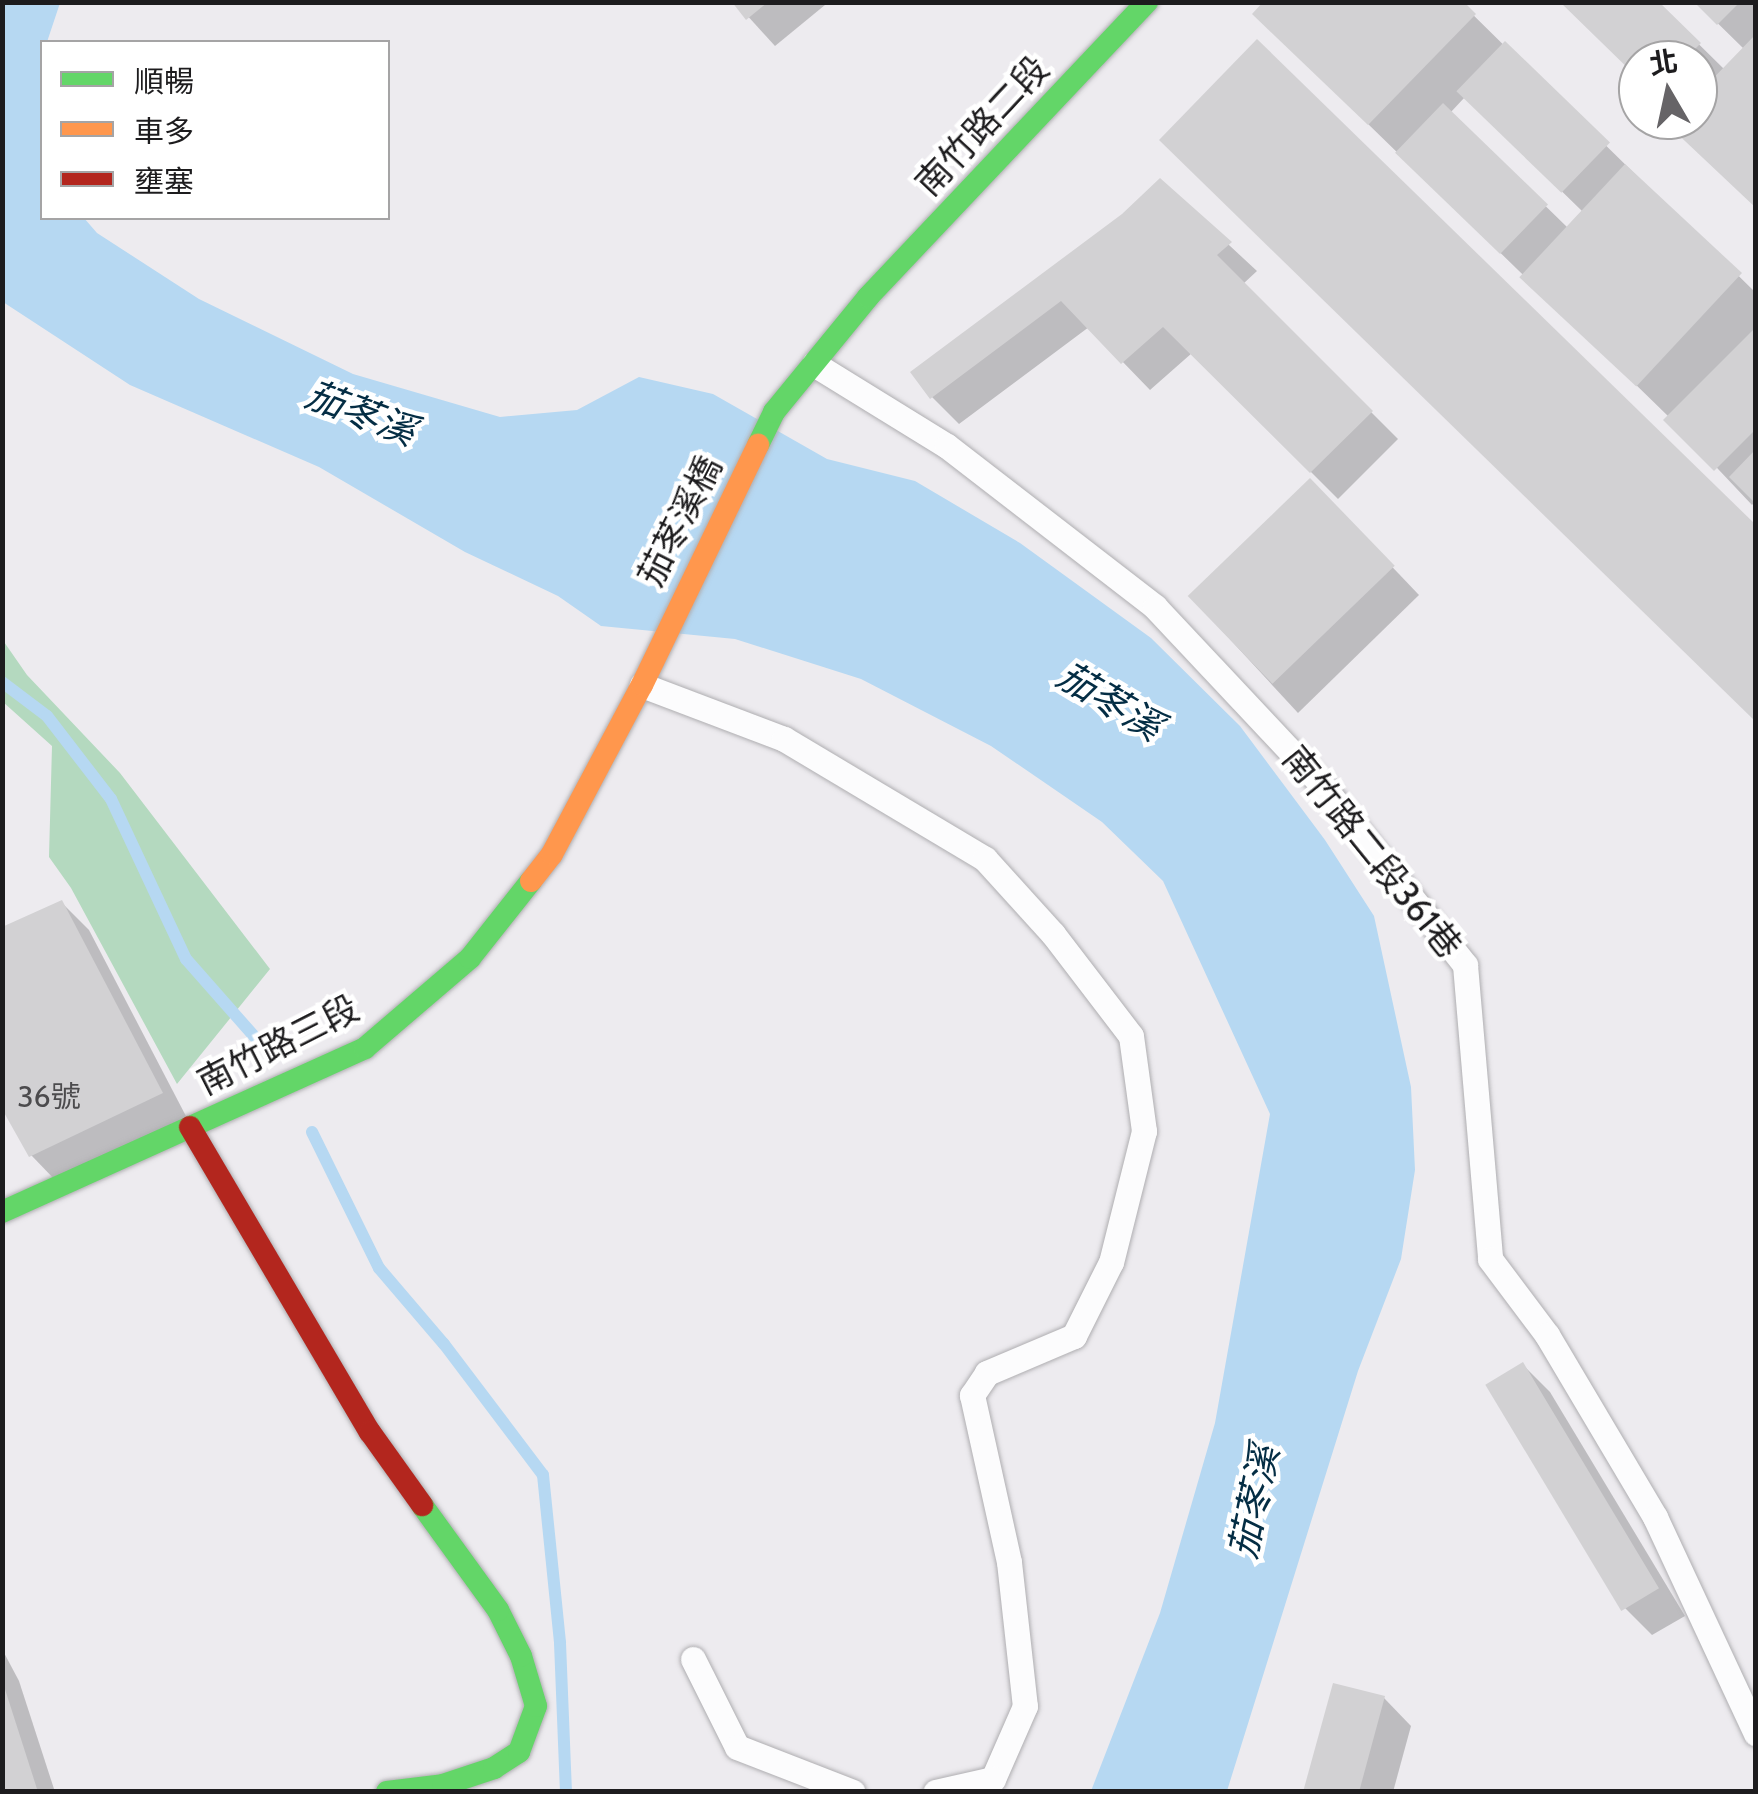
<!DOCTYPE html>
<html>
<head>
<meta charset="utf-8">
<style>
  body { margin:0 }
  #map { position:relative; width:1758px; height:1794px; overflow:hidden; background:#edebef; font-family:Cabin,"Noto Sans TC",sans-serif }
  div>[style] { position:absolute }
  .green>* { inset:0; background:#b4d9bf }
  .water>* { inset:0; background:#b6d8f2 }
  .shadow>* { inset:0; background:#0003 }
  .stream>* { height:12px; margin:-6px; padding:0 6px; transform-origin:6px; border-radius:6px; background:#b6d8f2 }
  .building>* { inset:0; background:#d2d1d3; transform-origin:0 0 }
  .roads { filter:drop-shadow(0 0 2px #afaeb1) drop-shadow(0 0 2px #afaeb1) }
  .lane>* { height:25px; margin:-12.5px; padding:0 12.5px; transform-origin:12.5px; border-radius:12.5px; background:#fcfcfd }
  .fast>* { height:22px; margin:-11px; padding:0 11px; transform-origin:11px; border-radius:11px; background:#63d668 }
  .slow>* { height:22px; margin:-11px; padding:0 11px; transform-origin:11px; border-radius:11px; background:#ff974d }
  .jam>* { height:22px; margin:-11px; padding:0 11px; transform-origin:11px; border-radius:11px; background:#b3261e }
  span { translate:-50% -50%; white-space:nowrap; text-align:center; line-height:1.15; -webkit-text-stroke:9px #fff; paint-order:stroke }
  .number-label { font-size:30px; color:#4c4b4d }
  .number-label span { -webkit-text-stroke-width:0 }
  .street-label { font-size:35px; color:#1d1c1e }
  .water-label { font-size:38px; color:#042d44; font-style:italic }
  .frame { position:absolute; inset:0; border:5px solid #1d1c1e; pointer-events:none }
  .legend { position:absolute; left:40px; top:40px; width:350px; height:180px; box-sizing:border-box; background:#fff; border:2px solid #a5a4a5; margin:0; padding:12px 18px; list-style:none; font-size:30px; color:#1d1c1e }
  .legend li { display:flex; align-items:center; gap:20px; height:50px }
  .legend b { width:50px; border:2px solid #a5a4a5 }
  .north { position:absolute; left:1618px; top:40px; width:100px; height:100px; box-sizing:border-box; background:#fff; border:2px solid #a5a4a5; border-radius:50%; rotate:351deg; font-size:28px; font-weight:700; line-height:40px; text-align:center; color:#1d1c1e }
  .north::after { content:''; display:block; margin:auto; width:35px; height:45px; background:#666467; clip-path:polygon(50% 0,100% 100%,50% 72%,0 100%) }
</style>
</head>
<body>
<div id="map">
  <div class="green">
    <i style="clip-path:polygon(2px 639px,27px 675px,120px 773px,270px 969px,177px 1084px,71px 888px,49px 857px,52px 746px,3px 702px)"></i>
  </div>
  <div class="water">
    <i style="clip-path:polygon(2px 3px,60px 3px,47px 42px,42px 42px,42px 218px,84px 218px,97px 233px,199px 299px,353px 374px,500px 417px,577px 410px,639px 377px,713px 394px,827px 459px,915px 481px,1020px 543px,1151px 638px,1240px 726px,1325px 840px,1374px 916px,1411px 1087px,1415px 1170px,1401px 1259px,1358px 1371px,1227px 1791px,1091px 1791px,1160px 1613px,1215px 1423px,1270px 1114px,1163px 881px,1102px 822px,991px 746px,861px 679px,735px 639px,601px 626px,558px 596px,465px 552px,319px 467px,130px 385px,3px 302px)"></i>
  </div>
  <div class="shadow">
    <i style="clip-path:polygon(735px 2px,823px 2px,825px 5px,775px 46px)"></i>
    <i style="clip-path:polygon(evenodd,1460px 2px,1756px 293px,1756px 501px,1752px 505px,1669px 417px,1291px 49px,1460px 2px,1465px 97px,1582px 211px,1567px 227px,1450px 113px,1465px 97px)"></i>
    <i style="clip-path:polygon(1563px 2px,1656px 2px,1725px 70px,1744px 49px,1696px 2px,1756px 2px,1756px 207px,1676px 120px,1698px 120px,1698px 60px,1638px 60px,1638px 76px)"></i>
    <i style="clip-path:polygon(1160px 181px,1257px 271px,1243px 284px,1398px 439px,1338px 499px,1192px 353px,1150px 390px,1089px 327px,959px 424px,932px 397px)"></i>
    <i style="clip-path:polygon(1337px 509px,1419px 595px,1298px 713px,1190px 596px)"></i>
    <i style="clip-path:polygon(62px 903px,89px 930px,188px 1120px,58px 1183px,31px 1155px)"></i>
    <i style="clip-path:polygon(1523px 1365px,1550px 1392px,1685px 1616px,1652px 1635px,1625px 1608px)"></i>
    <i style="clip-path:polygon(2px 1649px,19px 1681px,55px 1792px,2px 1792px)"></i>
    <i style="clip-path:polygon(1384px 1698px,1411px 1726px,1393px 1792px,1306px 1792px)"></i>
  </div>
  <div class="stream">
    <i style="left:2px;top:682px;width:56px;rotate:37.1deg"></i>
    <i style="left:47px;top:716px;width:105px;rotate:52.4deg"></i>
    <i style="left:111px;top:799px;width:177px;rotate:64.9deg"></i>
    <i style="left:186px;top:959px;width:103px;rotate:48.6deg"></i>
    <i style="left:312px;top:1132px;width:152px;rotate:63.8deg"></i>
    <i style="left:379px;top:1268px;width:100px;rotate:49.5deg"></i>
    <i style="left:444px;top:1344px;width:164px;rotate:52.9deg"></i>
    <i style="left:543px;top:1475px;width:169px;rotate:84.2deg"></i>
    <i style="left:560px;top:1643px;width:149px;rotate:87.7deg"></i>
  </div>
  <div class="building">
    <i style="clip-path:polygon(732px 2px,768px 2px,746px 20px)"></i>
    <i style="clip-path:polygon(1263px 2px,1464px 2px,1476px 14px,1368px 125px,1252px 14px)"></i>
    <i style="clip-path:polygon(1560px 2px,1659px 2px,1701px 43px,1684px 60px,1638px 60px,1638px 78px)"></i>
    <i style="clip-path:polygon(1694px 2px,1740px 2px,1717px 25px)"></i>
    <i style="clip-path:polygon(1756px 34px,1756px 208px,1668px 125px,1673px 120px,1698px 120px,1698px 94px)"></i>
    <i style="clip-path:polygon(1257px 39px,1756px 525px,1756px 722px,1159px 140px)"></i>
    <i style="left:1505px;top:41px;width:146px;height:70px;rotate:44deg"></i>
    <i style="left:1443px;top:103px;width:146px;height:69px;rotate:44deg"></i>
    <i style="left:1625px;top:164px;width:160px;height:155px;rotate:43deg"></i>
    <i style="clip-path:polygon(1160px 178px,1232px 242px,1217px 255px,1373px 411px,1310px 473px,1163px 327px,1121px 364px,1061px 301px,930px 399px,910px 372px,1122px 214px)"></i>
    <i style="clip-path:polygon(1756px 327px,1756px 429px,1714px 471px,1663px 420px)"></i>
    <i style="clip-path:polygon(1756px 449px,1756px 504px,1729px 477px)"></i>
    <i style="left:1310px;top:478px;width:122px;height:170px;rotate:46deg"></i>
    <i style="clip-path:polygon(62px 900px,163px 1093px,29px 1157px,2px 1109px,2px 927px)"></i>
    <i style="left:1523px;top:1362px;width:264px;height:44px;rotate:59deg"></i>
    <i style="clip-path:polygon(2px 1683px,3px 1683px,38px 1792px,2px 1792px)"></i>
    <i style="clip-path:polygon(1333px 1683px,1385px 1696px,1359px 1792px,1303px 1792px)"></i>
  </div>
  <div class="roads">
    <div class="lane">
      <i style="left:814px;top:364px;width:156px;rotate:31.7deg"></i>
      <i style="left:947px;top:446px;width:263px;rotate:37.7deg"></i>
      <i style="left:1155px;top:607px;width:244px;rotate:46.8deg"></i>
      <i style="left:1322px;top:785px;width:230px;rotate:51.5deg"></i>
      <i style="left:1465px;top:965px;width:295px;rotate:85.1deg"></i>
      <i style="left:1490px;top:1259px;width:95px;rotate:53.1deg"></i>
      <i style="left:1547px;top:1335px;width:212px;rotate:59.3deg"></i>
      <i style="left:1655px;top:1517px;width:239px;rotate:65deg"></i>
      <i style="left:642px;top:685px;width:152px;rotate:20.8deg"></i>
      <i style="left:784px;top:739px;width:234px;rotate:30.8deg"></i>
      <i style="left:985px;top:859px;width:101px;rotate:47.8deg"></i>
      <i style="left:1053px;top:934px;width:128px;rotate:52.6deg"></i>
      <i style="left:1131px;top:1036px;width:96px;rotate:82.2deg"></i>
      <i style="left:1144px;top:1131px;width:135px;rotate:104.1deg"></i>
      <i style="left:1111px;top:1262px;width:83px;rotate:116.6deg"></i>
      <i style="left:1074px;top:1336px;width:95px;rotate:157deg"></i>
      <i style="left:987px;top:1373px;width:27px;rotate:124deg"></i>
      <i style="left:972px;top:1395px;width:171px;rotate:77.5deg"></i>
      <i style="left:1009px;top:1562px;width:145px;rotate:83.7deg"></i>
      <i style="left:1025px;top:1706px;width:80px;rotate:113.7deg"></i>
      <i style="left:993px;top:1779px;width:59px;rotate:167.4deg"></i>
      <i style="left:693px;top:1659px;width:98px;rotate:63.4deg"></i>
      <i style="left:737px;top:1747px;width:124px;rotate:21.2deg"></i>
    </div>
    <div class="fast">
      <i style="left:758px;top:445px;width:37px;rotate:-64deg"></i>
      <i style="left:774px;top:412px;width:149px;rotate:-50.7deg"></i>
      <i style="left:868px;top:297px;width:406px;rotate:-46.6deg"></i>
      <i style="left:2px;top:1212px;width:398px;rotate:-24.3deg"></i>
      <i style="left:365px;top:1048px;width:138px;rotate:-40.6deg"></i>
      <i style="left:470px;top:958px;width:98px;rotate:-51.6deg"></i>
      <i style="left:387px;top:1792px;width:56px;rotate:-7.1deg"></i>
      <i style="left:443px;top:1785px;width:54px;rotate:-18.4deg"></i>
      <i style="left:494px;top:1768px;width:30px;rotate:-33deg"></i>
      <i style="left:519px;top:1752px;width:49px;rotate:-69.7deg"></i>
      <i style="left:536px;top:1706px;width:52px;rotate:-106.7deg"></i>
      <i style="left:521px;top:1656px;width:51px;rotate:-116.6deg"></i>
      <i style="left:498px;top:1610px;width:130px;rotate:-125.9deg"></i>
    </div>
    <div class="slow">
      <i style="left:531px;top:881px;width:34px;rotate:-52deg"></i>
      <i style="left:552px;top:854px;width:191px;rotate:-62deg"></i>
      <i style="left:642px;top:685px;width:267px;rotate:-64.2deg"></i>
    </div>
    <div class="jam">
      <i style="left:190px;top:1127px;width:354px;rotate:59.5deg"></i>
      <i style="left:370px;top:1432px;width:90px;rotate:54.5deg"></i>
    </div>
  </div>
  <div class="number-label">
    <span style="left:49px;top:1097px">36號</span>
  </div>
  <div class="street-label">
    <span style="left:982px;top:126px;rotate:-47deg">南竹路二段</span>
    <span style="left:680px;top:521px;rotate:-63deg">茄苳溪橋</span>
    <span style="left:1372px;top:852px;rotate:51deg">南竹路二段361巷</span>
    <span style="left:278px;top:1045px;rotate:-27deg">南竹路三段</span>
  </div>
  <div class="water-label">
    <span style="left:361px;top:413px;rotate:21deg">茄苳溪</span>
    <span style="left:1110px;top:701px;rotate:31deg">茄苳溪</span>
    <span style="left:1254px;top:1502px;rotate:-78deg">茄苳溪</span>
  </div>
  <div class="frame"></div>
  <ul class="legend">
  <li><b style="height:12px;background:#63d668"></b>順暢</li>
  <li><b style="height:12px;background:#ff974d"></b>車多</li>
  <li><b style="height:12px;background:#b3261e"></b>壅塞</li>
  </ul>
  <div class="north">北</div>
</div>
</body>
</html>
